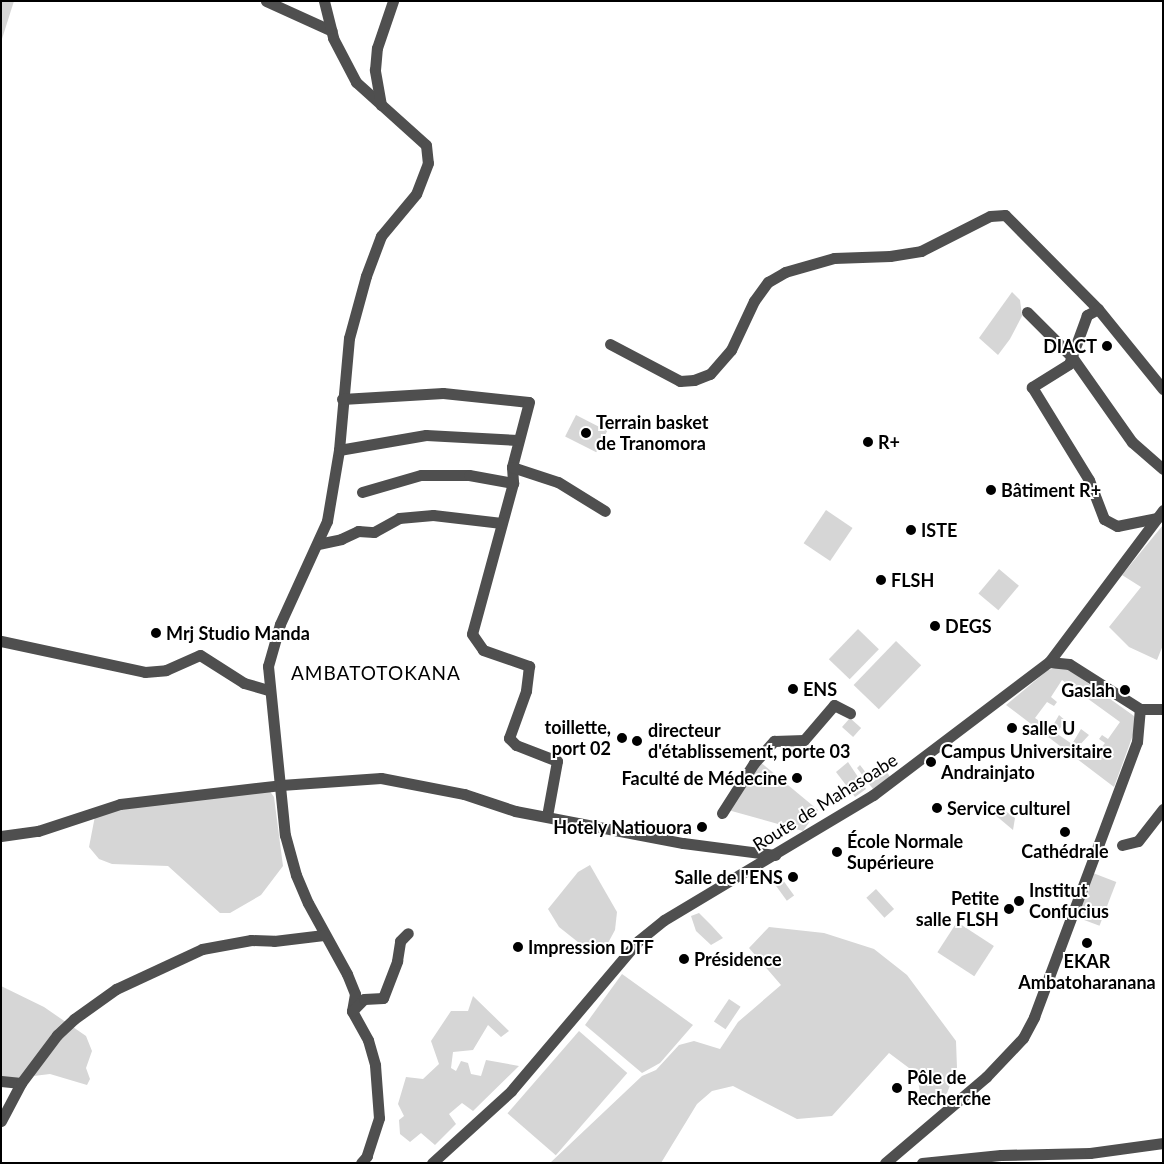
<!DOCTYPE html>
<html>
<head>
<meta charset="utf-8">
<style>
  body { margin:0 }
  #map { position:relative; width:1164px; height:1164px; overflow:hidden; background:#fff; font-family:Lato,sans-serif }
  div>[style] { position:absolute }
  .green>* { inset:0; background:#d6d6d6; transform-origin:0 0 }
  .minor>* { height:11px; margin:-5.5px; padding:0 5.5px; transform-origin:5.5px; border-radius:5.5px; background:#4f4f4f }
  .dots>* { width:14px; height:14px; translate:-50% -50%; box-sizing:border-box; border:2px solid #fff; border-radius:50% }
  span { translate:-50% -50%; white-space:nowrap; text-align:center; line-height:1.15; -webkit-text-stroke:4px #fff; paint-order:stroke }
  .poi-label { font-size:18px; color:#000; font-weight:700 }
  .right { translate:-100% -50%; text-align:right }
  .left { translate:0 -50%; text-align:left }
  .street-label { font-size:18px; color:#000 }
  .neighbourhood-label { font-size:19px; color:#000; letter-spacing:1px }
  .frame { position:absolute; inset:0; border:2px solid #000; pointer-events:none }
</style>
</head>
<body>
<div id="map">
  <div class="green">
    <i style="clip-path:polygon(1px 1px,14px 1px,1px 42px)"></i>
    <i style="clip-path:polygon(1012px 292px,1020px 300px,1022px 316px,1010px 339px,998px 355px,979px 338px)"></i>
    <i style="left:576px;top:415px;width:35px;height:24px;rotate:27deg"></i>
    <i style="left:826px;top:510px;width:32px;height:40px;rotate:34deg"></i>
    <i style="clip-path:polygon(1163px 525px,1163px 645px,1157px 660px,1129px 647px,1109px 627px,1141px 587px,1122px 575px)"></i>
    <i style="left:999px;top:569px;width:26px;height:32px;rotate:40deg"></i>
    <i style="left:858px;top:629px;width:29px;height:42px;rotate:44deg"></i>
    <i style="left:896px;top:641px;width:35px;height:61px;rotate:44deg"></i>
    <i style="clip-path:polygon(evenodd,1059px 667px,1068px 669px,1134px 716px,1137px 724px,1114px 787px,1006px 705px,1048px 670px,1059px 667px,1062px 680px,1120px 722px,1108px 739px,1102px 735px,1099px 739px,1105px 743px,1092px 760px,1077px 748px,1089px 735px,1081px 729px,1072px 744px,1056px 733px,1066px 721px,1059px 715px,1051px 729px,1035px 718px,1047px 702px,1054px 706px,1057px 702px,1051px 697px,1062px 680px)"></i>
    <i style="left:850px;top:718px;width:15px;height:12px;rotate:42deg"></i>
    <i style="clip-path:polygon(759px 761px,818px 810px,803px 831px,728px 810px)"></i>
    <i style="clip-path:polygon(848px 762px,866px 789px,855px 797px,836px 772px)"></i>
    <i style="clip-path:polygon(860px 765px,873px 782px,887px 772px,890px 777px,873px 789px,857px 768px)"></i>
    <i style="clip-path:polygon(269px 790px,274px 797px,283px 866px,261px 895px,230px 913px,220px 913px,168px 866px,112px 864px,99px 859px,89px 847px,95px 816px,111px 810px)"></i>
    <i style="clip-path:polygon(1000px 807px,1015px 818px,1013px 830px,994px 814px)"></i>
    <i style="clip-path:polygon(590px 865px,617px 912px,615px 930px,608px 943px,593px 954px,559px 927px,548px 909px,578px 872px)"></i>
    <i style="left:1093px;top:873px;width:25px;height:47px;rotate:21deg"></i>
    <i style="left:780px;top:876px;width:24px;height:9px;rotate:54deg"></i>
    <i style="left:876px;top:889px;width:27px;height:13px;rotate:48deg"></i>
    <i style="clip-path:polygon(699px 913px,711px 925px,723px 938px,711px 945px,696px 931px,691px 916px)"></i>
    <i style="left:957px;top:922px;width:44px;height:36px;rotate:33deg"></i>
    <i style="clip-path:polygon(769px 927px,824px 933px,874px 949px,907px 975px,956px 1041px,957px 1068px,947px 1093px,932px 1107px,922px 1105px,917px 1074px,889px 1053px,832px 1116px,797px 1119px,733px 1086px,712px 1091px,697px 1104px,661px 1163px,550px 1163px,642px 1076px,656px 1070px,679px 1045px,694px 1041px,720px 1049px,738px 1022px,781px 985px,749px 948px)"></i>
    <i style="clip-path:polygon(622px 974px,693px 1025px,660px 1063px,642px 1073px,585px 1025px)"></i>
    <i style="clip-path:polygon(1px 986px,44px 1007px,86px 1036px,92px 1051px,86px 1068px,90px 1079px,87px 1085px,50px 1074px,1px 1080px)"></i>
    <i style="clip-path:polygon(473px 996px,509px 1031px,501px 1037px,488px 1025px,473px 1050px,453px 1052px,451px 1068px,456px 1071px,461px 1061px,468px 1063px,471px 1074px,481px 1076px,486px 1060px,519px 1066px,473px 1111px,462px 1103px,449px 1114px,456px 1124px,435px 1145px,421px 1133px,410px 1142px,400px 1134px,399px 1120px,404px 1116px,398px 1104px,406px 1077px,423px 1079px,439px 1064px,431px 1041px,451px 1011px,468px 1011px)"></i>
    <i style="left:729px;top:999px;width:14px;height:27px;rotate:34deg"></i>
    <i style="left:579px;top:1031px;width:64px;height:109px;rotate:41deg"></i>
  </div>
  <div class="minor">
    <i style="left:266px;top:1px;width:72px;rotate:24.4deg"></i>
    <i style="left:324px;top:1px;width:38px;rotate:76deg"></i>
    <i style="left:333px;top:38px;width:50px;rotate:62.4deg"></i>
    <i style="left:356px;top:82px;width:94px;rotate:42deg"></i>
    <i style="left:426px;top:145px;width:18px;rotate:84deg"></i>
    <i style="left:428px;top:163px;width:33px;rotate:111deg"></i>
    <i style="left:416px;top:194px;width:55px;rotate:129.8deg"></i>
    <i style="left:381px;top:236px;width:43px;rotate:110.6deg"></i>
    <i style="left:366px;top:276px;width:64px;rotate:105.3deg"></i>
    <i style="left:349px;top:338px;width:112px;rotate:95.1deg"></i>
    <i style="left:339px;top:450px;width:72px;rotate:99.6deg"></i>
    <i style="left:327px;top:521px;width:113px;rotate:114.5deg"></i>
    <i style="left:280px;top:624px;width:44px;rotate:105.9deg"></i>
    <i style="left:268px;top:666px;width:170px;rotate:84.3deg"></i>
    <i style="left:285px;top:835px;width:41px;rotate:74.6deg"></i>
    <i style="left:296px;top:875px;width:30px;rotate:67deg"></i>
    <i style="left:308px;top:903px;width:81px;rotate:61.2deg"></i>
    <i style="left:347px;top:974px;width:22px;rotate:68deg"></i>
    <i style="left:355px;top:994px;width:17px;rotate:100deg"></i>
    <i style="left:352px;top:1011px;width:33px;rotate:61deg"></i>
    <i style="left:368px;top:1040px;width:26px;rotate:74deg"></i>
    <i style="left:375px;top:1065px;width:53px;rotate:85.7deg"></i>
    <i style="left:379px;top:1118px;width:40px;rotate:108deg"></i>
    <i style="left:367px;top:1156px;width:9px;rotate:131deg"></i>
    <i style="left:381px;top:105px;width:36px;rotate:-100deg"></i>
    <i style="left:375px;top:70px;width:22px;rotate:-85deg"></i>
    <i style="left:377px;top:48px;width:50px;rotate:-71.2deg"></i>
    <i style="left:1098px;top:309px;width:13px;rotate:151deg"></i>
    <i style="left:1087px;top:315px;width:52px;rotate:110.2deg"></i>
    <i style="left:1069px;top:364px;width:44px;rotate:148.1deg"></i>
    <i style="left:1032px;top:387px;width:109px;rotate:58.5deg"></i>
    <i style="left:1089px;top:480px;width:42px;rotate:69deg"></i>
    <i style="left:1104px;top:519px;width:15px;rotate:28deg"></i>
    <i style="left:1117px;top:526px;width:41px;rotate:-11.3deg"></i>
    <i style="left:1027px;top:312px;width:64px;rotate:45deg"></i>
    <i style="left:1072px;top:357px;width:104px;rotate:54.8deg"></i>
    <i style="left:1132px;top:442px;width:41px;rotate:41.1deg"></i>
    <i style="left:610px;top:344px;width:79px;rotate:27.9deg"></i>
    <i style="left:680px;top:381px;width:14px;rotate:-4deg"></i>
    <i style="left:694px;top:380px;width:17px;rotate:-21deg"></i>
    <i style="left:710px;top:374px;width:32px;rotate:-49deg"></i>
    <i style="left:731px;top:350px;width:54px;rotate:-64.9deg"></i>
    <i style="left:754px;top:301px;width:24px;rotate:-54deg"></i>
    <i style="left:768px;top:282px;width:20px;rotate:-30deg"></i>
    <i style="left:785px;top:272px;width:51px;rotate:-15.9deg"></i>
    <i style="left:834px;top:258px;width:56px;rotate:-2deg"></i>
    <i style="left:890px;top:256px;width:31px;rotate:-9deg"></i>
    <i style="left:921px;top:251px;width:77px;rotate:-26.9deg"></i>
    <i style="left:990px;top:216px;width:15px;rotate:-4deg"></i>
    <i style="left:1005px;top:215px;width:132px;rotate:45.3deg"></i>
    <i style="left:1098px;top:309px;width:103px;rotate:50.9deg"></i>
    <i style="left:342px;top:399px;width:101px;rotate:-3.4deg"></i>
    <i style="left:443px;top:393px;width:86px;rotate:6deg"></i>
    <i style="left:529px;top:402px;width:67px;rotate:104.7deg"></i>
    <i style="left:512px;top:467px;width:16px;rotate:86deg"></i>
    <i style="left:513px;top:483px;width:156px;rotate:105.2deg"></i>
    <i style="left:472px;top:634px;width:19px;rotate:55deg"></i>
    <i style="left:483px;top:650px;width:49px;rotate:19.2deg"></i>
    <i style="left:529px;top:666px;width:25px;rotate:97deg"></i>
    <i style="left:526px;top:691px;width:50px;rotate:109.9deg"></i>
    <i style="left:509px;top:738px;width:10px;rotate:45deg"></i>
    <i style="left:516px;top:745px;width:44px;rotate:21.3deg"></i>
    <i style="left:557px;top:761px;width:56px;rotate:100.3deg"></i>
    <i style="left:339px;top:450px;width:88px;rotate:-9.8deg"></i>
    <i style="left:426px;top:435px;width:92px;rotate:3.1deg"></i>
    <i style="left:512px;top:467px;width:48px;rotate:18.1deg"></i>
    <i style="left:558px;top:482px;width:55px;rotate:31.7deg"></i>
    <i style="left:362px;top:492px;width:61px;rotate:-16.1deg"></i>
    <i style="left:421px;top:475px;width:48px"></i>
    <i style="left:469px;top:475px;width:45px;rotate:10.3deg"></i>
    <i style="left:318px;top:544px;width:24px;rotate:-12deg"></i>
    <i style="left:341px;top:539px;width:19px;rotate:-25deg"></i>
    <i style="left:358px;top:531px;width:16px;rotate:4deg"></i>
    <i style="left:374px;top:532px;width:29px;rotate:-29deg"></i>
    <i style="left:399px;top:518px;width:34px;rotate:-5deg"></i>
    <i style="left:433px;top:515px;width:69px;rotate:6.6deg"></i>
    <i style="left:1px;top:641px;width:147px;rotate:12.1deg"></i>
    <i style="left:145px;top:672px;width:21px;rotate:-5deg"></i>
    <i style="left:166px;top:670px;width:37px;rotate:-24deg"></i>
    <i style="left:200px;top:655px;width:52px;rotate:32.5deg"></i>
    <i style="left:244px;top:683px;width:26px;rotate:16deg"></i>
    <i style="left:1140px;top:709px;width:23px"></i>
    <i style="left:722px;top:813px;width:59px;rotate:-57.4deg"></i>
    <i style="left:754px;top:763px;width:30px;rotate:-48deg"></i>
    <i style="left:774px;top:741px;width:30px;rotate:-2deg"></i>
    <i style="left:804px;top:740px;width:46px;rotate:-49.4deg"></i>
    <i style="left:834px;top:705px;width:18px;rotate:27deg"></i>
    <i style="left:1px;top:836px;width:37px;rotate:-8deg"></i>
    <i style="left:38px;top:831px;width:86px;rotate:-18.2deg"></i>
    <i style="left:120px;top:804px;width:162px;rotate:-6.7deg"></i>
    <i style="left:281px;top:785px;width:100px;rotate:-4deg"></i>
    <i style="left:381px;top:778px;width:85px;rotate:10.9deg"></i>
    <i style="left:464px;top:794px;width:54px;rotate:18.4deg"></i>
    <i style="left:515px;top:811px;width:171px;rotate:10.8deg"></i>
    <i style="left:683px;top:843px;width:93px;rotate:7.4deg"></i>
    <i style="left:1122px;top:845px;width:16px;rotate:-14deg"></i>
    <i style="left:1138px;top:841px;width:41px;rotate:-52deg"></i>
    <i style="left:352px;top:1011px;width:17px;rotate:-45deg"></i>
    <i style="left:364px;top:999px;width:19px;rotate:-3deg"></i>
    <i style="left:383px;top:998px;width:40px;rotate:-69deg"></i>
    <i style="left:397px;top:961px;width:20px;rotate:-81deg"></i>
    <i style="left:400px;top:941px;width:11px;rotate:-45deg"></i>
    <i style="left:1px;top:1081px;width:20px;rotate:6deg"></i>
    <i style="left:1px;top:1121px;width:43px;rotate:-62.2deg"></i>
    <i style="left:21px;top:1083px;width:60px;rotate:-53.1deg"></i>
    <i style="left:57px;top:1035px;width:23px;rotate:-43deg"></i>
    <i style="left:74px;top:1019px;width:52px;rotate:-35.5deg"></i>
    <i style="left:116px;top:989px;width:95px;rotate:-24.9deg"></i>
    <i style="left:202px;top:949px;width:50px;rotate:-10.4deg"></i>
    <i style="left:251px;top:940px;width:23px;rotate:2deg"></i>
    <i style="left:274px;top:941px;width:50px;rotate:-6.8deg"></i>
    <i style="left:432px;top:1163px;width:107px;rotate:-42.3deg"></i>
    <i style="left:511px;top:1091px;width:197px;rotate:-49.7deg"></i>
    <i style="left:638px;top:941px;width:33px;rotate:-39deg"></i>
    <i style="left:664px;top:920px;width:244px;rotate:-30.9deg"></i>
    <i style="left:873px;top:795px;width:221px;rotate:-37.1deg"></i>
    <i style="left:1049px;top:662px;width:190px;rotate:-53.1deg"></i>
    <i style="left:885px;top:1163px;width:133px;rotate:-40.4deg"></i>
    <i style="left:986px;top:1077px;width:54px;rotate:-46.5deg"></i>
    <i style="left:1023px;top:1038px;width:24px;rotate:-62deg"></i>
    <i style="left:1034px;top:1017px;width:294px;rotate:-69.5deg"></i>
    <i style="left:1137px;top:742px;width:33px;rotate:-85deg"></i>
    <i style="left:1140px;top:709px;width:84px;rotate:-147.6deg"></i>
    <i style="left:1069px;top:664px;width:20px;rotate:-174deg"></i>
    <i style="left:922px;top:1163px;width:79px;rotate:-5.8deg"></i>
    <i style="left:1001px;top:1155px;width:89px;rotate:-1.3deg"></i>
    <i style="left:1090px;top:1153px;width:74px;rotate:-7.8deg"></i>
  </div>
  <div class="dots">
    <i style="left:1107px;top:346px;background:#000"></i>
    <i style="left:586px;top:433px;background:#000"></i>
    <i style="left:868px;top:442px;background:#000"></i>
    <i style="left:991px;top:490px;background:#000"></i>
    <i style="left:911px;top:530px;background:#000"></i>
    <i style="left:881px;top:580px;background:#000"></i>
    <i style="left:935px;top:626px;background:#000"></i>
    <i style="left:156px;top:633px;background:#000"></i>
    <i style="left:793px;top:689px;background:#000"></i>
    <i style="left:1125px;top:690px;background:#000"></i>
    <i style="left:1012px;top:728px;background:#000"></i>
    <i style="left:622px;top:738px;background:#000"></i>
    <i style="left:637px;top:741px;background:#000"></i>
    <i style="left:931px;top:762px;background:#000"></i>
    <i style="left:797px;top:778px;background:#000"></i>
    <i style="left:937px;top:808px;background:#000"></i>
    <i style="left:702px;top:827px;background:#000"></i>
    <i style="left:1065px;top:832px;background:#000"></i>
    <i style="left:837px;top:852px;background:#000"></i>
    <i style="left:793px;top:877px;background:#000"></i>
    <i style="left:1019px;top:901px;background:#000"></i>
    <i style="left:1009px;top:909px;background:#000"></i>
    <i style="left:1087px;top:943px;background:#000"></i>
    <i style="left:518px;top:947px;background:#000"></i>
    <i style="left:684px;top:959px;background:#000"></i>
    <i style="left:897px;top:1088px;background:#000"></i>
  </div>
  <div class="poi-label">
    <span class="right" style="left:1097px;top:346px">DIACT</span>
    <span class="left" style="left:596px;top:433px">Terrain basket<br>de Tranomora</span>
    <span class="left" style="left:878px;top:442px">R+</span>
    <span class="left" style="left:1001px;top:490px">Bâtiment R+</span>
    <span class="left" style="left:921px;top:530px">ISTE</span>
    <span class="left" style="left:891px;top:580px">FLSH</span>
    <span class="left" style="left:945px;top:626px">DEGS</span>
    <span class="left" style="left:166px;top:633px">Mrj Studio Manda</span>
    <span class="left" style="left:803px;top:689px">ENS</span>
    <span class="right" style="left:1115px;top:690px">Gaslah</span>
    <span class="right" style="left:611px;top:738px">toillette,<br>port 02</span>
    <span class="left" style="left:1022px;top:728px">salle U</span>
    <span class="left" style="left:648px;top:741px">directeur<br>d'établissement, porte 03</span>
    <span class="left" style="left:941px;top:762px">Campus Universitaire<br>Andrainjato</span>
    <span class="right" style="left:787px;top:778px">Faculté de Médecine</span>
    <span class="left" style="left:947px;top:808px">Service culturel</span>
    <span class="right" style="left:692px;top:827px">Hotely Natiouora</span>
    <span class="left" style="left:847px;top:852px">École Normale<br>Supérieure</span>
    <span style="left:1065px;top:851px">Cathédrale</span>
    <span class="right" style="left:783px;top:877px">Salle de l'ENS</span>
    <span class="left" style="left:1029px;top:901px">Institut<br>Confucius</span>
    <span class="right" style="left:999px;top:909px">Petite<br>salle FLSH</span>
    <span class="left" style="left:528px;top:947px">Impression DTF</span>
    <span class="left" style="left:694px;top:959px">Présidence</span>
    <span style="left:1087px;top:972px">EKAR<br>Ambatoharanana</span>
    <span class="left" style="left:907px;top:1088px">Pôle de<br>Recherche</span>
  </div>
  <div class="street-label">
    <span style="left:825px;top:802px;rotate:-32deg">Route de Mahasoabe</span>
  </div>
  <div class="neighbourhood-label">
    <span style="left:376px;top:673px">AMBATOTOKANA</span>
  </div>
  <div class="frame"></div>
</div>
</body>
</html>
